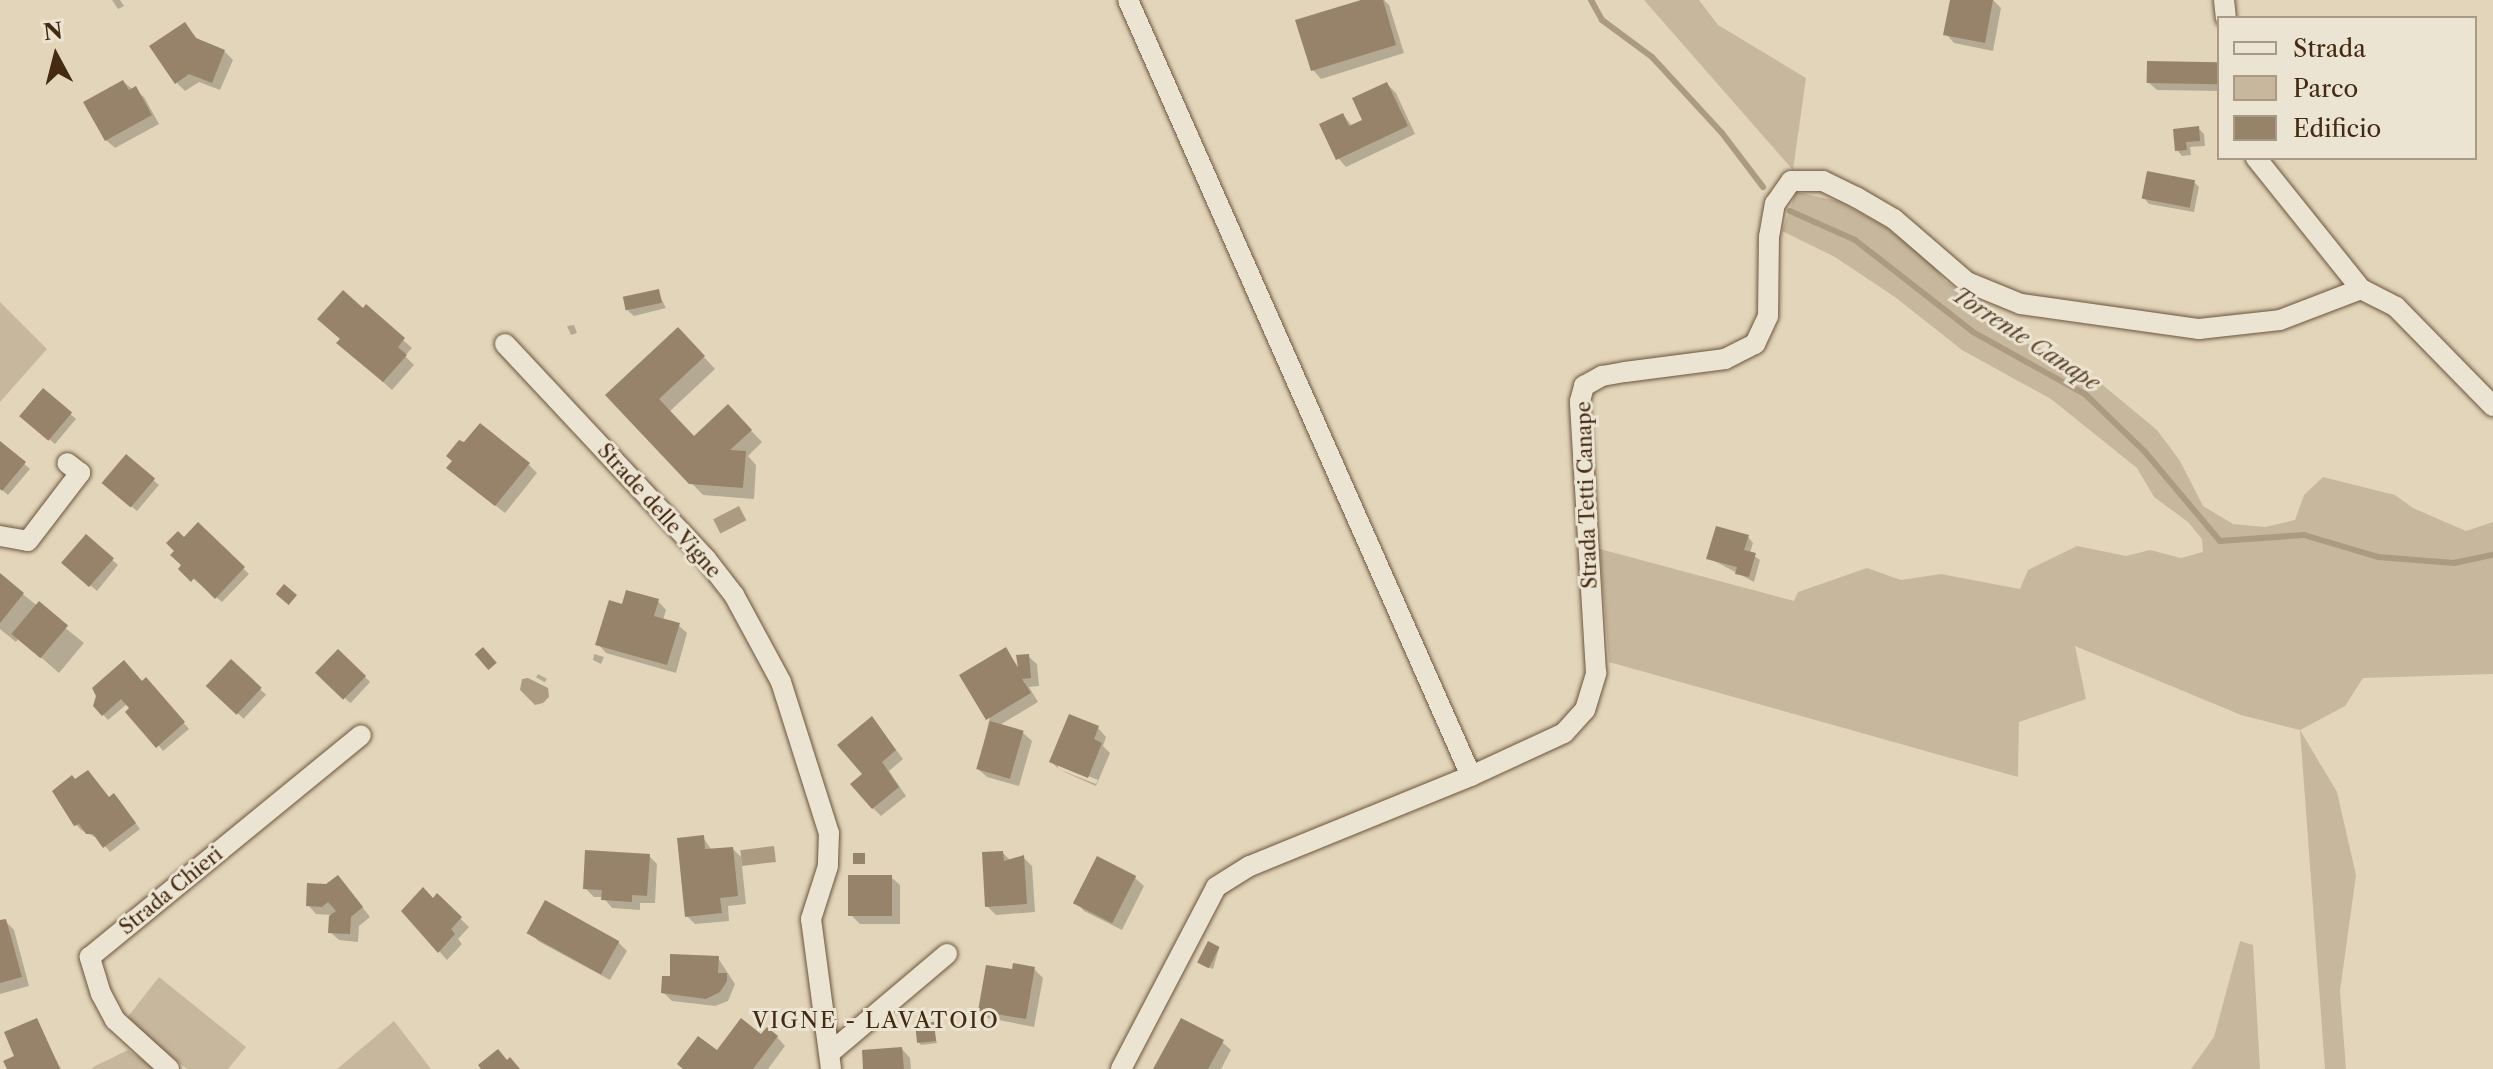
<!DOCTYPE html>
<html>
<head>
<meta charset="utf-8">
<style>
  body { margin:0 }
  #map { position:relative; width:2493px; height:1069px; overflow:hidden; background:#e2d5ba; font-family:"Libre Caslon Text",serif }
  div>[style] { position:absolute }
  .green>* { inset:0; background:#c7b89d }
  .water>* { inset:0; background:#ad9b81; transform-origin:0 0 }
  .shadow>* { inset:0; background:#0003; transform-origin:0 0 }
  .stream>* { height:6px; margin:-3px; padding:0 3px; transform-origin:3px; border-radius:3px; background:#ad9b81 }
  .building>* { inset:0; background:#978369; transform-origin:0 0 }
  .roads { filter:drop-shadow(0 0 2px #6c553c) drop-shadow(0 0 2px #6c553c) }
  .minor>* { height:20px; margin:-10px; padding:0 10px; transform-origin:10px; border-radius:10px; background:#ece4d2 }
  span { translate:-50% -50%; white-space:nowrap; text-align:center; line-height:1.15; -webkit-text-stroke:6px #ece4d2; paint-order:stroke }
  .street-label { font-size:20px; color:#452a12 }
  .water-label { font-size:22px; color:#5f462e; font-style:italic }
  .neighbourhood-label { font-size:22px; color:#452a12; letter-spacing:2px }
  .legend { position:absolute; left:2217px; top:16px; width:260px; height:144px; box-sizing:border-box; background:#ece4d2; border:2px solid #a99a85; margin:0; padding:10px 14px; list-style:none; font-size:24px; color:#452a12 }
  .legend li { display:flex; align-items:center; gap:16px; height:40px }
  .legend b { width:40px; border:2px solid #a99a85 }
  .north { position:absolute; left:16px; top:16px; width:80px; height:80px; -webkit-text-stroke:6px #ece4d2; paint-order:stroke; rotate:353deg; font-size:22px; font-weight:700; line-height:32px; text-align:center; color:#452a12 }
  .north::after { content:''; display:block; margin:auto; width:28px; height:36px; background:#452a12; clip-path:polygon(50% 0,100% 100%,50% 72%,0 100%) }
</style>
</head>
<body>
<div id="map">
  <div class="green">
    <i style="clip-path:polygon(1644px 0,1699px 0,1718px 25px,1806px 78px,1793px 170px)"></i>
    <i style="clip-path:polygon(1796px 192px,1838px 201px,1881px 224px,1928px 259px,1945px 281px,1973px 301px,1974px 309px,1994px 331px,2042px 349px,2099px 382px,2157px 430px,2180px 461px,2203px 506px,2233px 524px,2265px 527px,2295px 520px,2304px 495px,2323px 477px,2395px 495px,2413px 508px,2466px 531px,2493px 522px,2493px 674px,2363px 678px,2345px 706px,2300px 730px,2337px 792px,2356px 875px,2340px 991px,2346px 1069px,2325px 1069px,2300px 730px,2241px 715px,2075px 646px,2086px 699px,2019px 722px,2018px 777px,1609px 662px,1600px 549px,1794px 601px,1798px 592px,1867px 568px,1901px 580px,1941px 574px,2020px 589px,2028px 570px,2077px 546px,2126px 556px,2150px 550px,2181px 558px,2203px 552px,2202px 539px,2188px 522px,2154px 497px,2137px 468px,2051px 399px,1962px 350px,1895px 297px,1835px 257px,1782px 231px)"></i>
    <i style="clip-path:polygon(0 302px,47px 349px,0 402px)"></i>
    <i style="clip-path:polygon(2240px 941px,2253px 945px,2260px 1069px,2191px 1069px,2214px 1037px)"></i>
    <i style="clip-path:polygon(159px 977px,246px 1047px,228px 1069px,187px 1069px,126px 1019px)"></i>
    <i style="clip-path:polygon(394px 1021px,431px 1069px,337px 1069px)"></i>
    <i style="clip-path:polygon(128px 1050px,156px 1069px,92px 1069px,93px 1067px)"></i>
  </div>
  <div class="water">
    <i style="left:739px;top:506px;width:16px;height:29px;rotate:63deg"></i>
    <i style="clip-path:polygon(528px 678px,548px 688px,549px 697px,543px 703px,535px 705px,520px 690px,522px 679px)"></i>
    <i style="left:774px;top:846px;width:16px;height:34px;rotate:83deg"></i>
  </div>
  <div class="shadow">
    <i style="clip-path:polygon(112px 0,120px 0,124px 6px,118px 9px)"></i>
    <i style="clip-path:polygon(1368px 0,1384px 0,1389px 5px,1404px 53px,1321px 79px,1313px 70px)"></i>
    <i style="clip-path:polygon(1952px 0,1993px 0,2001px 8px,1993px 51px,1954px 43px,1946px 34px)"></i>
    <i style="clip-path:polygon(184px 24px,199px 41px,224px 51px,233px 60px,220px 90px,199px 82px,185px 91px,177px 83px)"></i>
    <i style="clip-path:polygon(2219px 64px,2219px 91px,2157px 90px,2148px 82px)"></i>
    <i style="clip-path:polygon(123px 82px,144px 97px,159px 124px,115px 148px,106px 140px)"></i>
    <i style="clip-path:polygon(1387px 84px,1396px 93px,1415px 134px,1346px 167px,1338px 158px,1343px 115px,1353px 127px,1365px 121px)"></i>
    <i style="clip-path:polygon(2198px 128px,2204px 134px,2205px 146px,2190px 147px,2191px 155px,2182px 156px,2177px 150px)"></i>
    <i style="clip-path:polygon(2194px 182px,2199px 187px,2194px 212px,2149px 204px,2144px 198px)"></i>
    <i style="clip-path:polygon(658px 292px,666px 308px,634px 316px,628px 311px)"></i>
    <i style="clip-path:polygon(366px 307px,412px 348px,405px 356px,414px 365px,392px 390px,348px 351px,342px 339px)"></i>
    <i style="clip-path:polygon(574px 325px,577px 333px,571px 335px,567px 326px)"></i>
    <i style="clip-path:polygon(678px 329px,715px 369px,669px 412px,695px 439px,740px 419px,762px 442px,748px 456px,756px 465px,754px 499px,703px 495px,608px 395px)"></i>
    <i style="clip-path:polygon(44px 390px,76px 419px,55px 444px,27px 421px)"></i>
    <i style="clip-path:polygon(0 443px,30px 469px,8px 495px,0 488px)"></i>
    <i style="clip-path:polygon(528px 464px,537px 473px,505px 513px,458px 476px)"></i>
    <i style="clip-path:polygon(153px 480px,159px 485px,137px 511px,110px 488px)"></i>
    <i style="clip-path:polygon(198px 525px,249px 574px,222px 602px,181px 569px,184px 565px,177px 551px)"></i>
    <i style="clip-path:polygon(86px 537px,118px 565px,97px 591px,70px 568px)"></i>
    <i style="clip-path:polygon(1748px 537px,1753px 543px,1750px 553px,1760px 560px,1754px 582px,1709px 558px)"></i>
    <i style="clip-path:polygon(0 576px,84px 643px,59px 673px,19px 638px,16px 642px,0 629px)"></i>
    <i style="clip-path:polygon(658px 601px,666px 610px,663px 620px,678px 625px,687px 633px,676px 673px,606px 653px,598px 644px,623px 606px)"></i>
    <i style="clip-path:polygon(1005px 650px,1020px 669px,1028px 656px,1037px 664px,1039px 686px,1029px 687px,1038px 702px,998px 726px,1023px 733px,1032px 741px,1019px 786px,987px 777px,978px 769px)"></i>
    <i style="left:338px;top:652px;width:44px;height:29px;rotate:43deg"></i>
    <i style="clip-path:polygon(594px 654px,604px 657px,601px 664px,593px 660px)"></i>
    <i style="left:231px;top:662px;width:48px;height:33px;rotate:43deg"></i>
    <i style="left:538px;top:674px;width:10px;height:4px;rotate:29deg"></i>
    <i style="clip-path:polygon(142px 684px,151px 685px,189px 729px,163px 751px,127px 704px,108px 720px,95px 706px)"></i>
    <i style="clip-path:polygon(872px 718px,903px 759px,889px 771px,906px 796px,881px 816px,873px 808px,865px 774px)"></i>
    <i style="clip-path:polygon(evenodd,1098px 728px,1106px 737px,1103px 746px,1110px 753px,1096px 786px,1060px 770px,1051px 762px,1098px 728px,1058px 764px,1098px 780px,1096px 784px,1058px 769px,1058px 764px)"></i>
    <i style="clip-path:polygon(109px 799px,119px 801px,140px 829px,110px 852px,99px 839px,81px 830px,65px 812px)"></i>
    <i style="clip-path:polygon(703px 837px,712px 851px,733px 849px,741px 857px,746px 904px,728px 906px,729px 921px,695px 924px,687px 916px)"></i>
    <i style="clip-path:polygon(1003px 853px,1011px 861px,1023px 857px,1032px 866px,1035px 912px,996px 915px,987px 906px)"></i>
    <i style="clip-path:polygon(649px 856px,657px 864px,655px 903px,640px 903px,640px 910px,612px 908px,603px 897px,594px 897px,585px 888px)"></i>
    <i style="clip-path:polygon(1098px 859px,1135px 878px,1144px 886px,1122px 930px,1084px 911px,1076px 902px)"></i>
    <i style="clip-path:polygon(891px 877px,900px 885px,900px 924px,860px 924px,851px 915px)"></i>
    <i style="clip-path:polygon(346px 886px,370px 917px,359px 926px,358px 942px,339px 940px,330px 932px,331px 915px,316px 914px,308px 905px)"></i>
    <i style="clip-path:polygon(437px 896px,469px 927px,458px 939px,462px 944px,447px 960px,439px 951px,433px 900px)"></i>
    <i style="clip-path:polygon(5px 921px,14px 930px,29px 986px,0 994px,0 922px)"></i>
    <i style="clip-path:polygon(530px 932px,618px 942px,627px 951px,610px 980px,538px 941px)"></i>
    <i style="clip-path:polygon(1219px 948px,1213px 969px,1202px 965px)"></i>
    <i style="clip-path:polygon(718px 958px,735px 984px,728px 1001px,715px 1006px,672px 1001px,663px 992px,671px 978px)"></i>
    <i style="clip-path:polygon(1034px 969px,1043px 978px,1034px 1027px,988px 1018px,980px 1010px)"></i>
    <i style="clip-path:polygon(36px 1020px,61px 1069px,9px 1069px,17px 1057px)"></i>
    <i style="clip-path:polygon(933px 1025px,937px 1043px,921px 1045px,919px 1042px)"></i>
    <i style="clip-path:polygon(762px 1037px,777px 1037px,785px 1046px,768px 1069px,685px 1069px)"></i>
    <i style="clip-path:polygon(1222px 1042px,1231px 1050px,1221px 1069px,1156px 1069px)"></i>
    <i style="clip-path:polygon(902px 1049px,910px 1058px,911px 1069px,865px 1069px)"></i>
  </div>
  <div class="stream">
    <i style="left:1591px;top:0;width:23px;rotate:61deg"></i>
    <i style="left:1602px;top:20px;width:62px;rotate:36.5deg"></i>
    <i style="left:1652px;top:57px;width:103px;rotate:47.4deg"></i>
    <i style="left:1722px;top:133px;width:68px;rotate:52.8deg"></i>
    <i style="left:1790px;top:211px;width:71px;rotate:24deg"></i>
    <i style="left:1855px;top:240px;width:150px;rotate:37.9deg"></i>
    <i style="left:1973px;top:332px;width:129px;rotate:29.1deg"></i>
    <i style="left:2086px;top:395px;width:82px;rotate:44deg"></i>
    <i style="left:2145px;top:452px;width:116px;rotate:49.9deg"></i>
    <i style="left:2220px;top:541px;width:84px;rotate:-4.1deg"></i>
    <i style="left:2304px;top:535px;width:77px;rotate:16.6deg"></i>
    <i style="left:2378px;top:557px;width:76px;rotate:4.5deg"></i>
    <i style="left:2454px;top:563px;width:40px;rotate:-12deg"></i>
  </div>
  <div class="building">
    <i style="clip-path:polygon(1361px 0,1383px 0,1396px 45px,1311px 71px,1295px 20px)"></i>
    <i style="clip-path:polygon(1950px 0,1993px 0,1985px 43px,1943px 35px)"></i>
    <i style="clip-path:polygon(185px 22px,196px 38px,225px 50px,212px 83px,189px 74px,175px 84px,149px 46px)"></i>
    <i style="left:2147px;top:61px;width:72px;height:22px;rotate:1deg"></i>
    <i style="clip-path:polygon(123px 80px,129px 90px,136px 86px,152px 115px,105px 141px,83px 102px)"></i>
    <i style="clip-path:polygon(1387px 82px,1408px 126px,1336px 160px,1319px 124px,1343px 113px,1349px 126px,1362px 120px,1352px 98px)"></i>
    <i style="clip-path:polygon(2199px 126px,2200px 141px,2186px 142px,2187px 150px,2175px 151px,2173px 129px)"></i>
    <i style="left:2147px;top:171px;width:49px;height:28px;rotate:11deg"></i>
    <i style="left:659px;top:289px;width:14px;height:37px;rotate:78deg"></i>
    <i style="clip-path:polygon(343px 290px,363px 308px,366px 304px,405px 338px,398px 347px,407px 355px,383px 382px,336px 343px,340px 339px,317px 319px)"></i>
    <i style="clip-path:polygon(678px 327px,705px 356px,659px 399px,694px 436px,728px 404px,752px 430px,730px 450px,746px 451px,743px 488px,689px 484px,605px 395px)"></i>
    <i style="left:43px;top:388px;width:38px;height:37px;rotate:40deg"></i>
    <i style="clip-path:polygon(480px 423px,530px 463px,495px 506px,446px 468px,452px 461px,446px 456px,459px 440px,464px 442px)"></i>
    <i style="clip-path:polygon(0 441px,26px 462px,2px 491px,0 489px)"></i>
    <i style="left:126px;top:454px;width:38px;height:38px;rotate:40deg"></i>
    <i style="clip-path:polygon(198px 522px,245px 567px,215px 599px,194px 578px,191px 582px,178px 569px,181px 565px,170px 555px,174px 551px,166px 543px,178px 531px,184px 537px)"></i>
    <i style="clip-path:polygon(1716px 526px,1749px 535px,1744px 550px,1756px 553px,1749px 577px,1735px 574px,1737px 567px,1706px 559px)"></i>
    <i style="left:86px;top:534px;width:37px;height:38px;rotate:41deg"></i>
    <i style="clip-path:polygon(0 573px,24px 593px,0 623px)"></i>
    <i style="left:284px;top:584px;width:17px;height:13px;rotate:40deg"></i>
    <i style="clip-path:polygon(626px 590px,659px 599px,654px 616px,680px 623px,667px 665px,595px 645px,609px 600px,622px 604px)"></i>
    <i style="left:39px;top:601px;width:38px;height:43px;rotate:40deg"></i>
    <i style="left:483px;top:647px;width:21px;height:11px;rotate:49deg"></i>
    <i style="clip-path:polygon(1006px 647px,1018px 668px,1016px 655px,1029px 654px,1031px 678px,1022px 679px,1031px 693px,986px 720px,959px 675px)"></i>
    <i style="left:338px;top:649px;width:39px;height:33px;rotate:44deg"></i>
    <i style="left:231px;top:659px;width:42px;height:37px;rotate:43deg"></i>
    <i style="clip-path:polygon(124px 660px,142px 681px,146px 677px,185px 722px,156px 748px,125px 712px,129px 708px,121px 699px,102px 716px,93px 706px,96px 696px,92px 688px)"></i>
    <i style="clip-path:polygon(1069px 714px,1099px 726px,1094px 739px,1102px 743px,1088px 778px,1049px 762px)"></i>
    <i style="clip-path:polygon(872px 716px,896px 750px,882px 762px,899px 787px,872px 809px,850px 784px,862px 774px,837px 745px)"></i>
    <i style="left:990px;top:721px;width:35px;height:50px;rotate:16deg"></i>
    <i style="clip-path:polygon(88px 770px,109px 797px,114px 793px,136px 823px,103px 848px,93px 834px,86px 834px,79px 824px,74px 826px,52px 791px,72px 775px,75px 779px)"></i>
    <i style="clip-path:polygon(704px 835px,705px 849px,733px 847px,738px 896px,720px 898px,722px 913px,685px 917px,677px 838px)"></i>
    <i style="clip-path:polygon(585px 850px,650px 854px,647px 896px,632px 895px,632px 902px,601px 900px,602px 890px,583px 889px)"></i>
    <i style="clip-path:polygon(1003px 851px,1004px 861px,1024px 855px,1027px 904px,985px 907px,982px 852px)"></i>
    <i style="left:853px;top:853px;width:12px;height:11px"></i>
    <i style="left:1097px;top:856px;width:44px;height:53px;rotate:27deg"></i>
    <i style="clip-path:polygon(338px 875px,363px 907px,351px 917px,350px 934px,328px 933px,329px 916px,336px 911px,328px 902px,322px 907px,306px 906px,307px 883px,326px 884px)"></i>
    <i style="left:848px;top:875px;width:44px;height:41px"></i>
    <i style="clip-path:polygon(423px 887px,433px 898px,437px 893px,462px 917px,451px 929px,455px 934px,438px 953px,401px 911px)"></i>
    <i style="left:545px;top:900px;width:85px;height:38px;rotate:29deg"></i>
    <i style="clip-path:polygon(6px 919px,22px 977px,0 983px,0 920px)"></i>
    <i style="left:1208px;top:941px;width:13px;height:24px;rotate:27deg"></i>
    <i style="clip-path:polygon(670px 954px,719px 956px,718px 973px,727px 973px,727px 981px,720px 992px,706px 999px,661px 993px,662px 976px,670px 976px)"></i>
    <i style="clip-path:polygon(1013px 963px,1035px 967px,1026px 1019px,978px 1011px,986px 965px,1012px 969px)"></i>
    <i style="clip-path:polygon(37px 1018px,60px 1069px,7px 1069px,3px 1061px,14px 1056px,4px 1032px)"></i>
    <i style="clip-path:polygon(741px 1018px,761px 1034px,767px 1027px,778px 1036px,753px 1069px,683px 1069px,677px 1064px,698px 1036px,717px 1050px)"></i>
    <i style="clip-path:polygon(1181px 1018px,1224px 1040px,1208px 1069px,1153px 1069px)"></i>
    <i style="left:934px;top:1022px;width:19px;height:19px;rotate:84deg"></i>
    <i style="clip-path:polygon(902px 1047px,904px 1069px,863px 1069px,862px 1050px)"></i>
    <i style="clip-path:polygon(498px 1049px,507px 1060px,510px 1057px,520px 1069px,481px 1069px,478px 1065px)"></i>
  </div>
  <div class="roads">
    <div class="minor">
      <i style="left:1128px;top:0;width:848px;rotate:66.15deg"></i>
      <i style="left:2224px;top:0;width:18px;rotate:84deg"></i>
      <i style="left:2256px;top:158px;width:168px;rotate:51.3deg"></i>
      <i style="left:2361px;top:289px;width:39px;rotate:27deg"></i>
      <i style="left:2396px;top:307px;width:139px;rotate:45.6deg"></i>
      <i style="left:505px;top:344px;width:294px;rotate:46.9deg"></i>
      <i style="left:706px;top:559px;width:46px;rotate:52.1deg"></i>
      <i style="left:734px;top:595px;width:99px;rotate:61.6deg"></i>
      <i style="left:781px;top:682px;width:158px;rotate:72.4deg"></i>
      <i style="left:829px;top:833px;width:33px;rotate:92deg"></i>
      <i style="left:828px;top:866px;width:56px;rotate:107.8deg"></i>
      <i style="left:811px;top:919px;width:151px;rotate:82.4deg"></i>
      <i style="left:0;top:536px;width:28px;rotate:10deg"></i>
      <i style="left:28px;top:541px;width:86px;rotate:-52.6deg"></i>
      <i style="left:80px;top:473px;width:16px;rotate:-142deg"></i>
      <i style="left:831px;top:1052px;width:152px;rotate:-40.2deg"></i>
      <i style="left:169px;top:1069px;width:73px;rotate:-137.8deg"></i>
      <i style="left:115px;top:1020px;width:30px;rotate:-118deg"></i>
      <i style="left:101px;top:994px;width:39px;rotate:-107deg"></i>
      <i style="left:90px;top:957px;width:350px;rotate:-39.3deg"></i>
      <i style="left:1121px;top:1069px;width:205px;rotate:-62.4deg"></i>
      <i style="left:1216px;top:887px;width:40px;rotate:-32deg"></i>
      <i style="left:1250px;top:866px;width:239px;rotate:-22.2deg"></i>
      <i style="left:1471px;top:776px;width:102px;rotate:-24.8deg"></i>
      <i style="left:1564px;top:733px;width:31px;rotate:-48deg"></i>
      <i style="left:1585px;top:710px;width:39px;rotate:-73deg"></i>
      <i style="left:1596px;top:673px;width:272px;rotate:-93.4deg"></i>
      <i style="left:1580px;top:401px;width:16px;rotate:-75deg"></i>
      <i style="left:1584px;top:386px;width:21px;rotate:-29deg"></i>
      <i style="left:1602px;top:376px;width:23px;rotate:-10deg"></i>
      <i style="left:1625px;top:372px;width:101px;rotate:-7.4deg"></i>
      <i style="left:1725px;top:359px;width:34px;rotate:-27deg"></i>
      <i style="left:1755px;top:344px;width:31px;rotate:-65deg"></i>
      <i style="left:1768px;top:316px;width:79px;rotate:-89.3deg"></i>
      <i style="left:1769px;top:237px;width:34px;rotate:-80deg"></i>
      <i style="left:1775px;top:204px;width:28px;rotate:-55deg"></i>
      <i style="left:1791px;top:181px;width:32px"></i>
      <i style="left:1823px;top:181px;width:37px;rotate:26deg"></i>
      <i style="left:1856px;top:197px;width:44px;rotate:30.1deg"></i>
      <i style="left:1894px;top:219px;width:96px;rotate:40.8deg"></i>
      <i style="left:1967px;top:282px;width:58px;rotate:22.2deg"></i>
      <i style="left:2021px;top:304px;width:180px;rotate:8deg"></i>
      <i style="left:2199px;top:329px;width:81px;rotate:-6.3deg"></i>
      <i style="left:2280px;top:320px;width:87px;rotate:-20.9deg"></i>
    </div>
  </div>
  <div class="street-label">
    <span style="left:1587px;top:495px;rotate:-92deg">Strada Tetti Canape</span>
    <span style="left:659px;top:511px;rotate:48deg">Strade delle Vigne</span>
    <span style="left:171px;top:891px;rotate:-39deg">Strada Chieri</span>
  </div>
  <div class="water-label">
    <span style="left:2026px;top:339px;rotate:33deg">Torrente Canape</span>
  </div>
  <div class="neighbourhood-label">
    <span style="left:876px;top:1021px">VIGNE - LAVATOIO</span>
  </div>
  <ul class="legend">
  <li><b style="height:10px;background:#ece4d2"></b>Strada</li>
  <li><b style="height:22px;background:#c7b89d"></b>Parco</li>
  <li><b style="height:22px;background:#978369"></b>Edificio</li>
  </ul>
  <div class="north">N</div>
</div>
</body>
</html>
